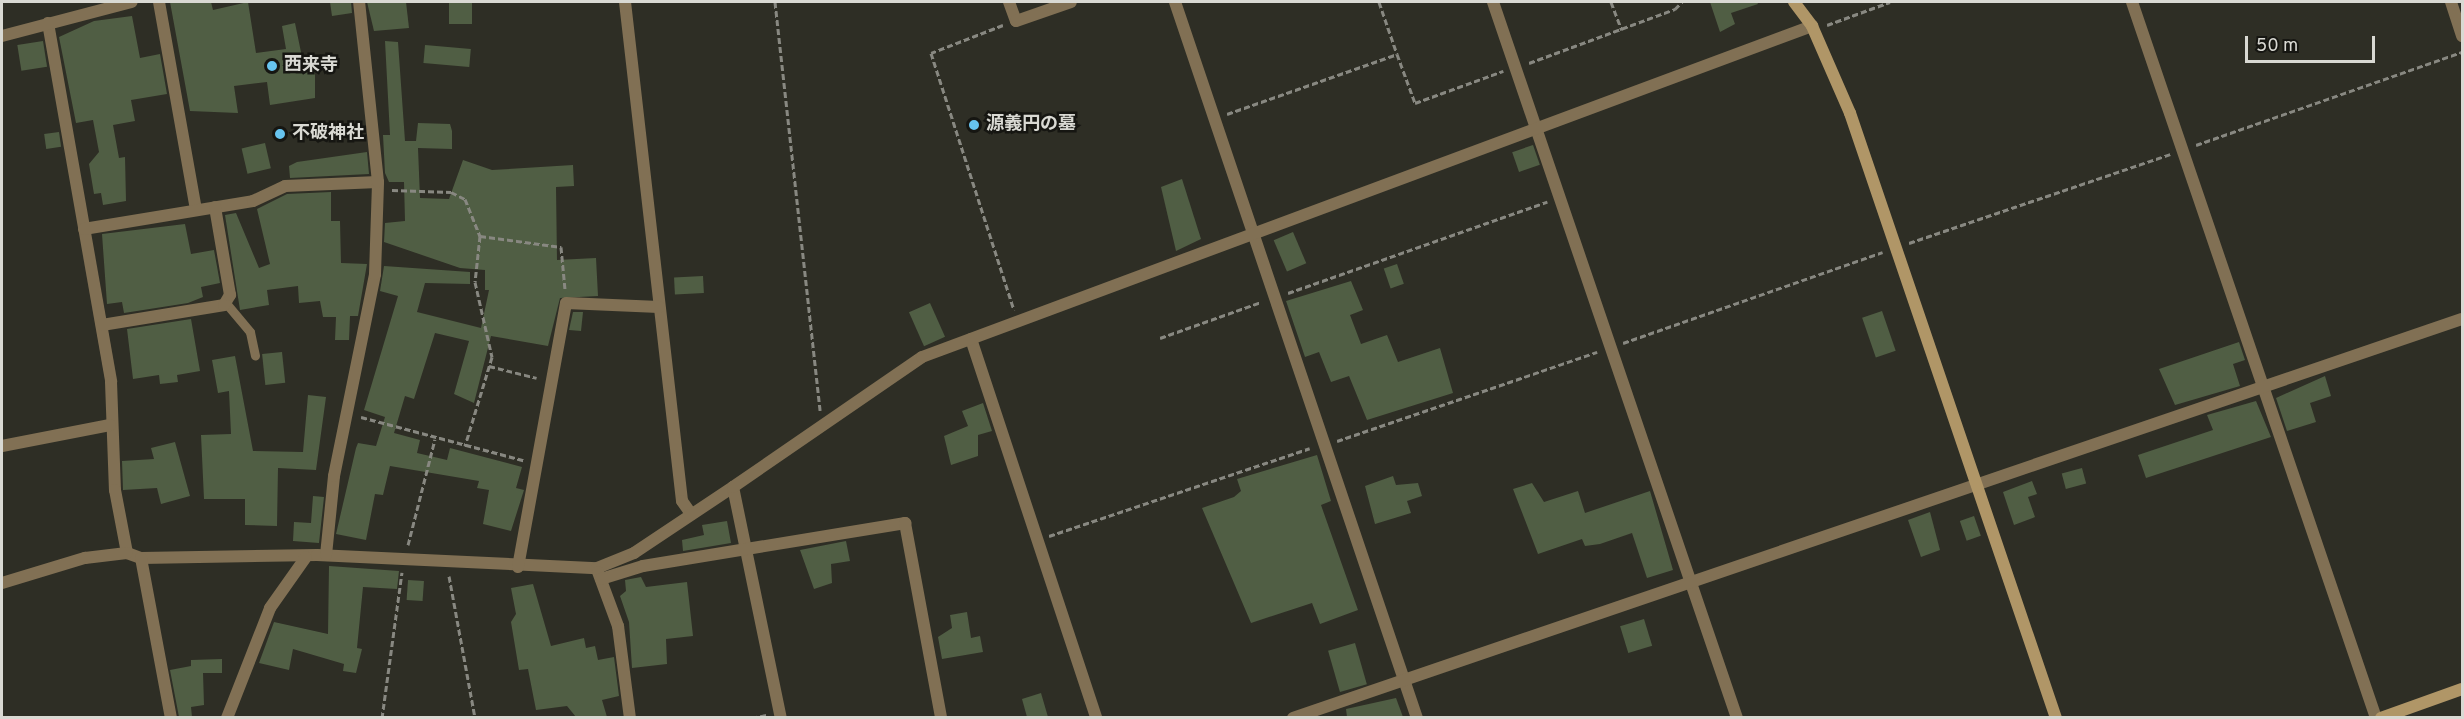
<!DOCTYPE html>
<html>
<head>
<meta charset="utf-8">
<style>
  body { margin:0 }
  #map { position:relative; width:2464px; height:719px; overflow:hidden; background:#2e2e25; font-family:Overpass,"Noto Sans JP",sans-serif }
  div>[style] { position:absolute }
  .building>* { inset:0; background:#505e44; transform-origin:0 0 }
  .path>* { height:3px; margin-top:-1.5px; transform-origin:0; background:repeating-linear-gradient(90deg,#888881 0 6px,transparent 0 9px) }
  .lane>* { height:9px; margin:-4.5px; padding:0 4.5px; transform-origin:4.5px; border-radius:4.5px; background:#817054 }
  .street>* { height:12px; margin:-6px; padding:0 6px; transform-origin:6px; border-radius:6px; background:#817054 }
  .secondary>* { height:12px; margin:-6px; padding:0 6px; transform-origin:6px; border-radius:6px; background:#b09667 }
  .dots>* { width:16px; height:16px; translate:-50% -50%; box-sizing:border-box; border:3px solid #161612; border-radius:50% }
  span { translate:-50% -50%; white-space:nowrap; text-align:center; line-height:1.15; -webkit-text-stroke:5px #161612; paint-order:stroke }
  .poi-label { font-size:18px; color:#d9d9d3; font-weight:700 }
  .left { translate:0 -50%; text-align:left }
  .frame { position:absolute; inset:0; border:3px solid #d9d9d3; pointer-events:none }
  .scale { position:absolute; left:2245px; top:36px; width:130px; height:27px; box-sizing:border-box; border:3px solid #d9d9d3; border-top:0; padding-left:8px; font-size:18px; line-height:21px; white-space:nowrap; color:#d9d9d3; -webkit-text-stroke:4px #161612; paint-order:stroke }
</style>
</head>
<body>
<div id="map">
  <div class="building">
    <i style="clip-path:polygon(170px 2px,211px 2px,213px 10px,248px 2px,256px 53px,286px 49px,282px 26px,295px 23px,302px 57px,308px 56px,310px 67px,315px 66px,315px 98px,270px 105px,267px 82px,234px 86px,238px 113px,190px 111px)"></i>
    <i style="clip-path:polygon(330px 2px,351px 2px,352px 13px,332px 16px)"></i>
    <i style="clip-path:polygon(367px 2px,406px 2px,409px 28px,374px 31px)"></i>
    <i style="left:449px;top:2px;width:23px;height:22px"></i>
    <i style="clip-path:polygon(1710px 2px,1757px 2px,1758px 4px,1731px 13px,1735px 24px,1720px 32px)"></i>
    <i style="clip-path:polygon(132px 16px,140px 58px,160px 54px,167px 94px,131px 100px,135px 121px,113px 125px,119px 158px,125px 157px,126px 201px,103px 205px,101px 193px,94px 194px,89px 164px,99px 152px,93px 120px,76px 123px,59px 37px,94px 21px)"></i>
    <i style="left:43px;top:41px;width:26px;height:26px;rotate:81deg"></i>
    <i style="clip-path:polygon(385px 41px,398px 42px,405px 141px,416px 141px,418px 123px,450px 124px,452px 131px,452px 149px,418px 148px,420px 198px,449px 199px,463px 160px,492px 170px,573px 165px,574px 186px,556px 187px,557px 260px,596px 258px,598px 296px,560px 298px,548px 346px,491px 336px,474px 403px,454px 394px,469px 341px,435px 333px,414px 399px,405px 396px,394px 433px,420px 440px,417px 453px,447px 460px,450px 448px,522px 467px,516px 488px,524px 490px,511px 531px,483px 524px,489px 490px,477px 488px,479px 481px,390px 466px,383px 495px,375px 494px,366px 540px,336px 534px,356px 448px,358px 443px,376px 446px,385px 417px,364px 410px,398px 296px,380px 291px,384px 266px,470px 272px,470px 284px,425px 283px,417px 312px,481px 328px,489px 290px,485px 290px,485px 270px,460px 268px,384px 242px,385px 223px,405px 221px,404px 182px,389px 182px,385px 173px,383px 135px,390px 135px)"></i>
    <i style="left:425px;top:45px;width:46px;height:18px;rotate:5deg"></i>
    <i style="left:59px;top:132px;width:15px;height:15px;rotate:82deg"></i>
    <i style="left:265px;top:143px;width:26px;height:24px;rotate:77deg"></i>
    <i style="left:1533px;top:145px;width:21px;height:22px;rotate:71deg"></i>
    <i style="clip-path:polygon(367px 152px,369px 174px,290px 178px,289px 166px,297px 162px)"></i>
    <i style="clip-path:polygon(1182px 179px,1201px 239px,1176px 251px,1161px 187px)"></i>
    <i style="clip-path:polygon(331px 192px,331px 221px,340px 221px,341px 263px,367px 264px,358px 316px,350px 316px,349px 340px,335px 340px,336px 317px,323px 317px,320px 301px,299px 303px,298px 286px,267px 290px,269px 305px,240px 310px,225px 215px,236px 213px,259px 268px,270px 264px,257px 209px,287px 194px)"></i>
    <i style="clip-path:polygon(185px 224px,191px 254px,214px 250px,220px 283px,201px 287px,203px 297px,188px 303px,124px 313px,122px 302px,107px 304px,102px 234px)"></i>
    <i style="left:1293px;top:232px;width:34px;height:21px;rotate:67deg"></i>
    <i style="left:1397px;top:264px;width:21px;height:14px;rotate:71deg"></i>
    <i style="left:703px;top:276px;width:17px;height:29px;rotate:87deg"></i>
    <i style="clip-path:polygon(1351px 281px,1363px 310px,1350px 315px,1361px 344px,1387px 335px,1398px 362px,1440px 348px,1453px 393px,1367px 420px,1349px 376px,1331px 382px,1319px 352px,1305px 357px,1286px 301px)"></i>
    <i style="left:930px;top:303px;width:37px;height:23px;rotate:66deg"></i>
    <i style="left:1882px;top:311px;width:42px;height:21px;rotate:71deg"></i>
    <i style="clip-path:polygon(573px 312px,583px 312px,581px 331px,569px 330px)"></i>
    <i style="clip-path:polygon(191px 319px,200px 371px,177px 375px,178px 382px,160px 384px,159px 375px,133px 379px,127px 329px)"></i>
    <i style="clip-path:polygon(2239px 342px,2245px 360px,2233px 364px,2240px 386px,2175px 405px,2159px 369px)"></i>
    <i style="left:282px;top:352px;width:31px;height:20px;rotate:84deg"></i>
    <i style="clip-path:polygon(235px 356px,253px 451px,303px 452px,308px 395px,326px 397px,316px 470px,278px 468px,277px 526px,245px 525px,245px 499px,204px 499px,201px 435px,231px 434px,229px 391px,218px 393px,212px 360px)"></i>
    <i style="clip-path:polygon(2325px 376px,2331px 396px,2310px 403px,2316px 422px,2287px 431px,2276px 398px)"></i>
    <i style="clip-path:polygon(2256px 401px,2271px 437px,2146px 478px,2138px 455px,2213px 430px,2207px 415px)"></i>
    <i style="clip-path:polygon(983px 403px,992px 431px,978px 435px,978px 456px,951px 465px,944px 436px,968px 426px,962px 411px)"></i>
    <i style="clip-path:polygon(175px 442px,190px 496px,161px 504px,157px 488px,123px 490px,122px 461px,154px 459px,151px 448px)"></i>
    <i style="clip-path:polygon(1317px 455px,1331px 501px,1321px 505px,1358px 610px,1320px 624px,1312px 603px,1251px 623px,1202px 508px,1234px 497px,1241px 491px,1237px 479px)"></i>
    <i style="left:2082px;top:468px;width:16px;height:21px;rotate:75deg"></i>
    <i style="clip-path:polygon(1393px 476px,1396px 485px,1418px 483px,1422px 496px,1407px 501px,1411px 513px,1375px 524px,1365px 486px)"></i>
    <i style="clip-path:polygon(2032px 481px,2037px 494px,2028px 497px,2035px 517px,2014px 525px,2003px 492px)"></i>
    <i style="clip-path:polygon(1532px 483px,1544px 502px,1578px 491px,1585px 513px,1650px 491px,1673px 570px,1647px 578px,1632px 533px,1600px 544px,1585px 546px,1582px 539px,1538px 554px,1513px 489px)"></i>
    <i style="clip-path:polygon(313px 496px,324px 497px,319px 543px,293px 541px,294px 522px,311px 523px)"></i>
    <i style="clip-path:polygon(1930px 512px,1940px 550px,1921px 557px,1908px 520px)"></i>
    <i style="left:1974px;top:516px;width:21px;height:15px;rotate:71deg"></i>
    <i style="clip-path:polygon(727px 521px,731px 543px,683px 551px,682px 540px,704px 535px,702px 525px)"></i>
    <i style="clip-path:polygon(846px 541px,850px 561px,831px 564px,832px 583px,814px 589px,800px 550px)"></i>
    <i style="clip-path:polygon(329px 566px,399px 571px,397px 589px,363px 587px,357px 648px,362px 649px,356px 673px,343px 671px,344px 664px,293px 649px,289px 670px,259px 663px,274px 622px,328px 634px)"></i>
    <i style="clip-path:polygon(641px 577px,646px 587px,687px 582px,693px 636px,666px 639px,667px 664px,632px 668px,629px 622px,620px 596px,626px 591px,625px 580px)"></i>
    <i style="left:408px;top:580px;width:16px;height:20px;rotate:4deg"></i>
    <i style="clip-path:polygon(533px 584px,551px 646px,584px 638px,586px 648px,595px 646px,598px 660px,614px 657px,619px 696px,602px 700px,607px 717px,576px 717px,567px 706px,536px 710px,528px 669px,519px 670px,511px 622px,516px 614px,511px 588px)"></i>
    <i style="clip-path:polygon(967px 612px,971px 638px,980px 636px,983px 652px,942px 659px,938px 637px,952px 628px,950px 615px)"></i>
    <i style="left:1644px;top:619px;width:28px;height:25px;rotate:73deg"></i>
    <i style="left:1355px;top:643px;width:43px;height:28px;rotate:74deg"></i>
    <i style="clip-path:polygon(222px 659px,222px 673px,203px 673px,204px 705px,191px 707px,192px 717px,179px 717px,170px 670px,191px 666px,191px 660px)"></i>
    <i style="clip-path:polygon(1041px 693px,1048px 717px,1027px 717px,1022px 699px)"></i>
    <i style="clip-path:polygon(1396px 698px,1403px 717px,1347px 717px,1346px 709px)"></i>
  </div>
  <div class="path">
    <i style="left:775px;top:2px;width:411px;rotate:83.7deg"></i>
    <i style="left:1379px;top:2px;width:55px;rotate:70.9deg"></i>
    <i style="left:1611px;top:2px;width:30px;rotate:69deg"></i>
    <i style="left:1003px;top:25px;width:77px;rotate:158.7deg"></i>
    <i style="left:931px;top:53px;width:270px;rotate:72.1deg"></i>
    <i style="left:1827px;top:25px;width:67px;rotate:-20.1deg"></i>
    <i style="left:1529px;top:63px;width:156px;rotate:-20.3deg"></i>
    <i style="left:1675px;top:9px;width:10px;rotate:-45deg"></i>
    <i style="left:1227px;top:114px;width:180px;rotate:-19.4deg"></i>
    <i style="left:1397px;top:54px;width:52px;rotate:69.8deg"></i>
    <i style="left:1415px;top:103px;width:94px;rotate:-20deg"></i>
    <i style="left:2196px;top:145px;width:282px;rotate:-19.3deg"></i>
    <i style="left:392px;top:190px;width:59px;rotate:1.9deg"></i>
    <i style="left:451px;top:192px;width:16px;rotate:27deg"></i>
    <i style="left:465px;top:199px;width:40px;rotate:68deg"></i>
    <i style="left:480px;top:236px;width:46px;rotate:96.2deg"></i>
    <i style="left:475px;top:282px;width:77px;rotate:77.2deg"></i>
    <i style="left:492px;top:357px;width:93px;rotate:106.9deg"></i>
    <i style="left:480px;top:236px;width:82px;rotate:7.7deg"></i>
    <i style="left:561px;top:247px;width:42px;rotate:84.6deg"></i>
    <i style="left:1909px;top:243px;width:276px;rotate:-18.8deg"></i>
    <i style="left:1288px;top:293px;width:275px;rotate:-19.4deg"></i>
    <i style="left:1160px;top:338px;width:107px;rotate:-19.6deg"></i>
    <i style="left:1623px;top:343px;width:275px;rotate:-19.3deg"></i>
    <i style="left:489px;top:366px;width:49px;rotate:14deg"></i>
    <i style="left:361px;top:417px;width:168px;rotate:14.9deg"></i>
    <i style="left:1337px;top:441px;width:275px;rotate:-18.9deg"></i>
    <i style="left:1049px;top:536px;width:275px;rotate:-18.6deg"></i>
    <i style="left:408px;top:545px;width:109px;rotate:-75.7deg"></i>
    <i style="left:449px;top:576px;width:144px;rotate:79.6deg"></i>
    <i style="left:382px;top:718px;width:147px;rotate:-82.2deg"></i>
    <i style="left:751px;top:718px;width:16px;rotate:-11deg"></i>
  </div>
  <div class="lane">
    <i style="left:225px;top:302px;width:39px;rotate:50deg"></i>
    <i style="left:250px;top:332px;width:24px;rotate:78deg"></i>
  </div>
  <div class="street">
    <i style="left:159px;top:2px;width:211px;rotate:79.9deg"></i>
    <i style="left:625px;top:2px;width:502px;rotate:83.48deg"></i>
    <i style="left:682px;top:501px;width:16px;rotate:55deg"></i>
    <i style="left:1009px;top:2px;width:20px;rotate:70deg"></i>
    <i style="left:1016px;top:21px;width:58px;rotate:-19.1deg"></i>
    <i style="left:1175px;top:2px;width:756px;rotate:71.33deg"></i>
    <i style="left:1493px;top:2px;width:756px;rotate:71.18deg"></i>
    <i style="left:2132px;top:2px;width:756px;rotate:71.18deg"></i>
    <i style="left:2451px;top:2px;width:36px;rotate:72deg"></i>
    <i style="left:48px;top:23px;width:364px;rotate:80deg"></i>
    <i style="left:111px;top:382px;width:108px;rotate:87.9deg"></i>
    <i style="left:115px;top:490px;width:64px;rotate:79.2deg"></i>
    <i style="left:127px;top:553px;width:15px;rotate:20deg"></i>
    <i style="left:141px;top:558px;width:176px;rotate:-1deg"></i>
    <i style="left:317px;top:555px;width:280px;rotate:2.7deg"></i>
    <i style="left:597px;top:568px;width:40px;rotate:-22deg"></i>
    <i style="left:634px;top:553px;width:119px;rotate:-33.7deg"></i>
    <i style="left:733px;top:487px;width:236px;rotate:78.3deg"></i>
    <i style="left:2px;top:36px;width:134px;rotate:-14.7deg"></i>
    <i style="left:84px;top:229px;width:171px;rotate:-9.4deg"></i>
    <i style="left:253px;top:201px;width:35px;rotate:-25deg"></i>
    <i style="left:285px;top:186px;width:93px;rotate:-2.5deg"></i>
    <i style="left:102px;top:325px;width:124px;rotate:-9.3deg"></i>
    <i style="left:224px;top:305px;width:12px;rotate:-59deg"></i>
    <i style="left:230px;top:295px;width:89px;rotate:-99.7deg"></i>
    <i style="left:971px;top:339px;width:399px;rotate:71.7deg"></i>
    <i style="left:2px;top:446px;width:110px;rotate:-11deg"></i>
    <i style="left:733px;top:487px;width:229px;rotate:-34.5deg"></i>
    <i style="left:922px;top:357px;width:950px;rotate:-20.4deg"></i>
    <i style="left:326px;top:555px;width:79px;rotate:-84.2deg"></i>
    <i style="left:334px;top:476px;width:206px;rotate:-78.5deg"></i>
    <i style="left:375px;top:274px;width:92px;rotate:-88.1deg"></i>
    <i style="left:378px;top:182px;width:181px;rotate:-96deg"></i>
    <i style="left:141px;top:558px;width:163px;rotate:79.4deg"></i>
    <i style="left:518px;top:567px;width:268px;rotate:-79.7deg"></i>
    <i style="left:566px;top:303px;width:93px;rotate:2.5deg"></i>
    <i style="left:598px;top:572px;width:58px;rotate:69.7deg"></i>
    <i style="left:618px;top:626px;width:93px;rotate:82.6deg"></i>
    <i style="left:601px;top:579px;width:44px;rotate:-17.2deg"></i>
    <i style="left:643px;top:566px;width:266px;rotate:-9.3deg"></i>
    <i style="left:905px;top:523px;width:198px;rotate:79.5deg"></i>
    <i style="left:2px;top:583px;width:87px;rotate:-16.8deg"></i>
    <i style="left:85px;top:558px;width:42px;rotate:-6.8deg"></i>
    <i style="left:227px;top:718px;width:118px;rotate:-68.6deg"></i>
    <i style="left:270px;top:608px;width:62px;rotate:-54.8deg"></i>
    <i style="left:1293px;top:718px;width:1235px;rotate:-18.85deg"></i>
  </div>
  <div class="secondary">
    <i style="left:1794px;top:2px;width:30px;rotate:53deg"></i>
    <i style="left:1812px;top:26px;width:95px;rotate:66.4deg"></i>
    <i style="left:1850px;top:113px;width:639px;rotate:71.2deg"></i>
    <i style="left:2381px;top:718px;width:86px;rotate:-19.7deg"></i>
  </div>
  <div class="dots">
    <i style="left:272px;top:66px;background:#67c4ef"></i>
    <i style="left:974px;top:125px;background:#67c4ef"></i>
    <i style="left:280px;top:134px;background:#67c4ef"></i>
  </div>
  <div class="poi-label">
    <span class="left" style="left:284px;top:66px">西来寺</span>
    <span class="left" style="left:986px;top:125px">源義円の墓</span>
    <span class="left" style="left:292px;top:134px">不破神社</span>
  </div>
  <div class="frame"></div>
  <div class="scale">50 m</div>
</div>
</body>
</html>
